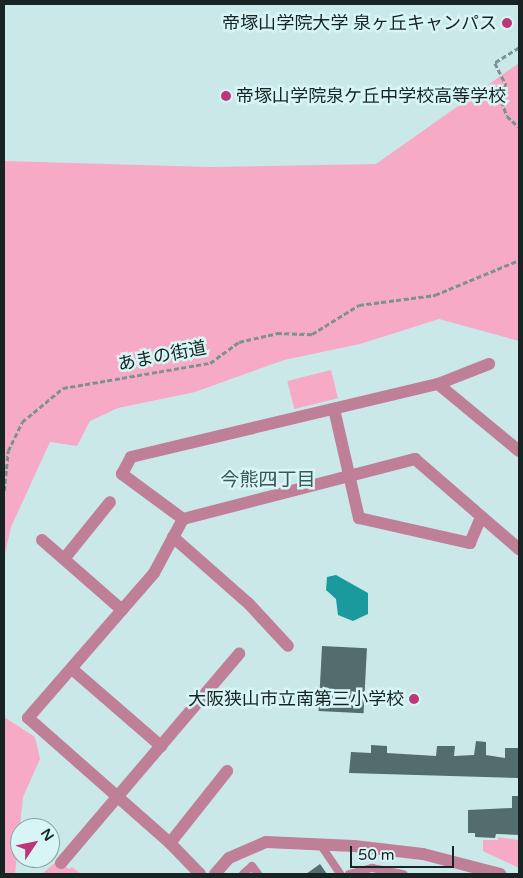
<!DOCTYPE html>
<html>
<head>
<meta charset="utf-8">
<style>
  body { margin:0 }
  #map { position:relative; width:523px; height:878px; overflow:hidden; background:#cae8e8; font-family:"Varela Round","Noto Sans JP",sans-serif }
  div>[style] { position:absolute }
  .green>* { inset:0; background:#f6aac6; transform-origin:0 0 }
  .water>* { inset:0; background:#1b9a9d }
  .building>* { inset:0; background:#536d6e; transform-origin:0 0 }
  .path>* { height:2.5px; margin-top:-1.25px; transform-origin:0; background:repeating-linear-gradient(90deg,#7c9191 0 5px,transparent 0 7.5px) }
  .service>* { height:8px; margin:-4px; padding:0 4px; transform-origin:4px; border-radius:4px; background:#be7f97 }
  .minor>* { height:12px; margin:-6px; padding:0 6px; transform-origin:6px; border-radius:6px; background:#be7f97 }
  .dots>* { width:14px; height:14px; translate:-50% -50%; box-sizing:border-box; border:2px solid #d7f5f5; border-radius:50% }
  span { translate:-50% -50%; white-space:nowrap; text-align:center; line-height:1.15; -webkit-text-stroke:5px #d7f5f5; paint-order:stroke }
  .poi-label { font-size:18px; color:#182323 }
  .right { translate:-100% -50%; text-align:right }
  .left { translate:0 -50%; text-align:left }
  .street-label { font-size:18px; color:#182323 }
  .neighbourhood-label { font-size:19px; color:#3d5757 }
  .frame { position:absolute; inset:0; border:5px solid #182323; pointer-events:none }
  .north { position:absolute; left:10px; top:818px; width:50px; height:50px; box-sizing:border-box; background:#d7f5f5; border:1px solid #8ba1a1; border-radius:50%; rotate:56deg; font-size:14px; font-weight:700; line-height:20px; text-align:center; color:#182323 }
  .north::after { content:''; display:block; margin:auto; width:18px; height:22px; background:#bd3677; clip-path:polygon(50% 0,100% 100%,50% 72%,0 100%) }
  .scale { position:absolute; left:350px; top:846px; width:104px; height:22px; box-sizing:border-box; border:2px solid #182323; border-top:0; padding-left:6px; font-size:15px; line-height:18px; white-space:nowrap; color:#182323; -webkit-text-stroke:4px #d7f5f5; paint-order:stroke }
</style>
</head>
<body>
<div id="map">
  <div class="green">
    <i style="clip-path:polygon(519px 63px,519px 341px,439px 319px,360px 344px,284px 360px,195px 392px,118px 408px,90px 421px,77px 446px,50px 442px,11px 527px,4px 558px,4px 161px,209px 167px,376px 164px)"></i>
    <i style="left:331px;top:370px;width:29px;height:45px;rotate:76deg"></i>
    <i style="clip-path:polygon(4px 717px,35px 737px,40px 759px,23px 797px,15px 874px,4px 874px)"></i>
    <i style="clip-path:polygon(498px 837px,519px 840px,519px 868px,483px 851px,483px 840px,498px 840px)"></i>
    <i style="clip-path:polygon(58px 860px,69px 869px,72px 867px,81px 874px,42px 874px)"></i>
  </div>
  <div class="water">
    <i style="clip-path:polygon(336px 575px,368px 593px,368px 614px,353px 621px,338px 615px,336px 599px,326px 590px,327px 577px)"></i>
  </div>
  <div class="building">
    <i style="left:322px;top:646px;width:45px;height:65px;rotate:3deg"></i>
    <i style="clip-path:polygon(476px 741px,486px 742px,486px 755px,505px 758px,505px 748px,519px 748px,519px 778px,349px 773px,351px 752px,371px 753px,371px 745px,387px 746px,387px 753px,436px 756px,437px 746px,455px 746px,454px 756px,474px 755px)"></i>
    <i style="clip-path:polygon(512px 796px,519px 796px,519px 835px,496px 834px,495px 838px,475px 837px,475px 833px,468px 833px,468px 810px,512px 808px)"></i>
    <i style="clip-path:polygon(320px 864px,327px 874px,306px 874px)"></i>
  </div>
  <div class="path">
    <i style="left:519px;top:48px;width:28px;rotate:148deg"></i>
    <i style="left:495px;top:63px;width:25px;rotate:63deg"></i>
    <i style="left:506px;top:85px;width:11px;rotate:128deg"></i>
    <i style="left:499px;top:94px;width:23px;rotate:70deg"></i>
    <i style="left:507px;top:116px;width:16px;rotate:43deg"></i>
    <i style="left:4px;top:491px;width:40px;rotate:-84.3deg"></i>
    <i style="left:8px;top:451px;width:32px;rotate:-64deg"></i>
    <i style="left:22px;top:422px;width:53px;rotate:-39.7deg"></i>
    <i style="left:63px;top:388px;width:149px;rotate:-9.7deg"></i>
    <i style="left:210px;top:363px;width:36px;rotate:-36deg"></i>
    <i style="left:239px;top:342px;width:39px;rotate:-13deg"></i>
    <i style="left:277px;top:333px;width:35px;rotate:2deg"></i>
    <i style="left:312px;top:334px;width:55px;rotate:-31.7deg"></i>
    <i style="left:359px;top:305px;width:77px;rotate:-7.5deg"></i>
    <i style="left:435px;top:295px;width:91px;rotate:-22.6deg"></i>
  </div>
  <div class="service">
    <i style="left:320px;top:844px;width:36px;rotate:56deg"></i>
    <i style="left:243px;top:874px;width:12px;rotate:-42deg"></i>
    <i style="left:252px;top:866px;width:10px;rotate:53deg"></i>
    <i style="left:349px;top:874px;width:24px;rotate:-15deg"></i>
    <i style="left:372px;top:868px;width:32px;rotate:11deg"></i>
  </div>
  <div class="minor">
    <i style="left:438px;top:384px;width:55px;rotate:-21.4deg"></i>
    <i style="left:334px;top:409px;width:112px;rotate:77.1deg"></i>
    <i style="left:359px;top:518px;width:114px;rotate:12.7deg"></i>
    <i style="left:470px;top:543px;width:28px;rotate:-67deg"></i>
    <i style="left:183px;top:519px;width:76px;rotate:-143.6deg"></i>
    <i style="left:122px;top:474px;width:19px;rotate:-62deg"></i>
    <i style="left:131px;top:457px;width:316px;rotate:-13.4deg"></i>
    <i style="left:438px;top:384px;width:105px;rotate:39.6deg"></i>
    <i style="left:173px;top:537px;width:101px;rotate:41.4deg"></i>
    <i style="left:249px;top:604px;width:57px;rotate:47.1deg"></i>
    <i style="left:42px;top:540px;width:106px;rotate:41.2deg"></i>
    <i style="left:64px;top:559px;width:73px;rotate:-51.1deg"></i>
    <i style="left:72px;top:669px;width:118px;rotate:40.9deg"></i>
    <i style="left:170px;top:843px;width:92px;rotate:-51.6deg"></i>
    <i style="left:61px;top:863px;width:275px;rotate:-49.6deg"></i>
    <i style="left:200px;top:874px;width:43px;rotate:-134.1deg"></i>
    <i style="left:170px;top:843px;width:189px;rotate:-138.6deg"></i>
    <i style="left:28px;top:718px;width:192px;rotate:-49deg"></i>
    <i style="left:154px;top:573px;width:61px;rotate:-61.8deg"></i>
    <i style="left:183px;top:519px;width:240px;rotate:-14.5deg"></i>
    <i style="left:415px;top:459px;width:138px;rotate:40.9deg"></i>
    <i style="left:215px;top:874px;width:21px;rotate:-49deg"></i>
    <i style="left:229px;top:858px;width:40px;rotate:-23.4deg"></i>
    <i style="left:266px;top:842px;width:88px;rotate:2.6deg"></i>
    <i style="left:354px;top:846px;width:69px;rotate:6.6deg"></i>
    <i style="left:423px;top:854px;width:80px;rotate:14.6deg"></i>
  </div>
  <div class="dots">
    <i style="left:507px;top:23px;background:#bd3677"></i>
    <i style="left:226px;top:96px;background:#bd3677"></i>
    <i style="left:414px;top:699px;background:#bd3677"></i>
  </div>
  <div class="poi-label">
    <span class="right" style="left:497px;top:23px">帝塚山学院大学 泉ヶ丘キャンパス</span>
    <span class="left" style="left:236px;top:96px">帝塚山学院泉ケ丘中学校高等学校</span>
    <span class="right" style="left:404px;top:699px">大阪狭山市立南第三小学校</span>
  </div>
  <div class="street-label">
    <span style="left:162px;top:356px;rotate:-11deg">あまの街道</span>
  </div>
  <div class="neighbourhood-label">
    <span style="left:268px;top:481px">今熊四丁目</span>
  </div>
  <div class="frame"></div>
  <div class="north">N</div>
  <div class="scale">50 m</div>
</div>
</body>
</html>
